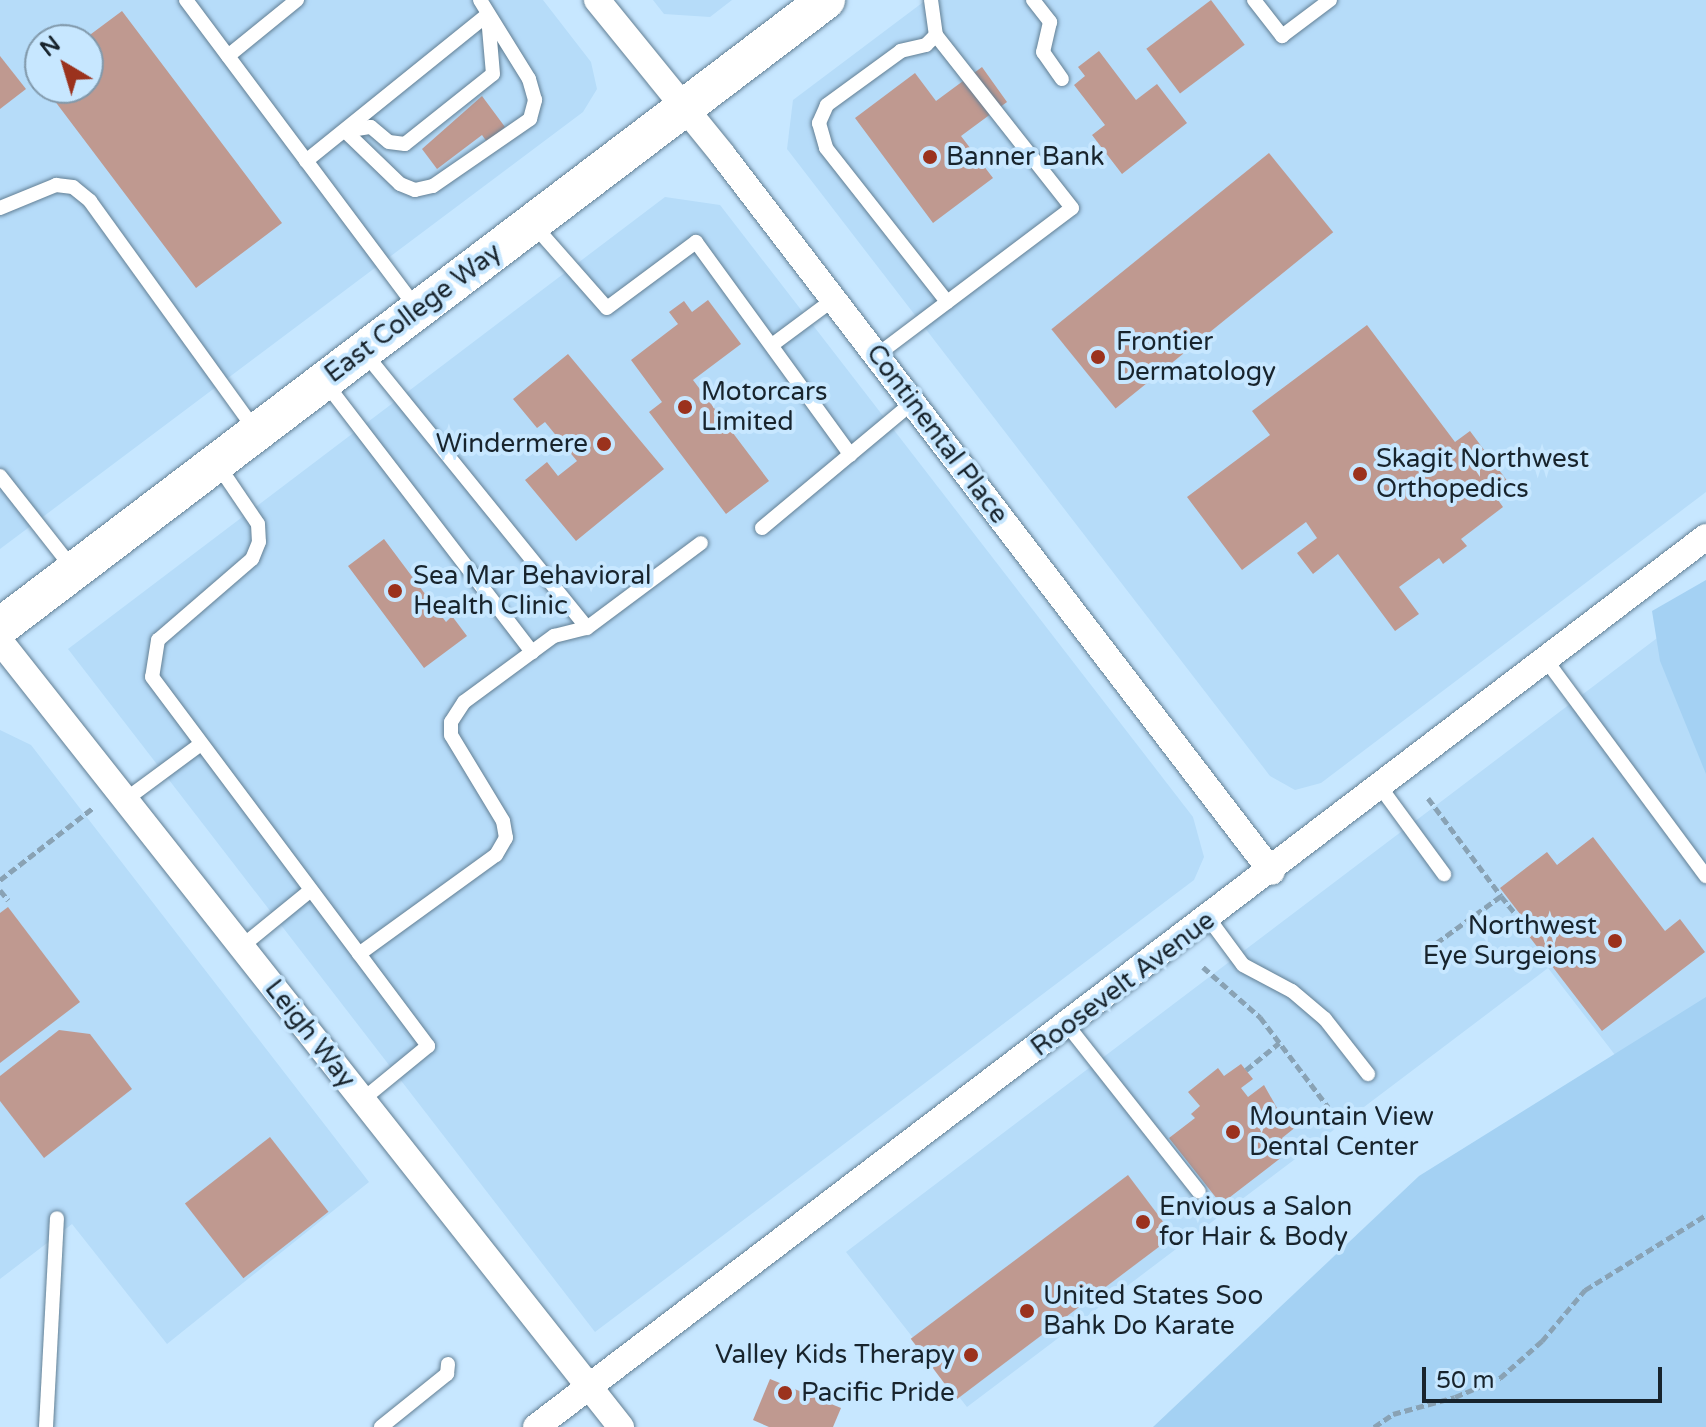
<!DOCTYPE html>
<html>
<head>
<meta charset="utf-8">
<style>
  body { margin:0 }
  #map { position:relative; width:1706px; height:1427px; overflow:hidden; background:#c7e7ff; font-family:"Varela Round",sans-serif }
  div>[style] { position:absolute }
  .built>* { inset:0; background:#b6dcf9 }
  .green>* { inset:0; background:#a4d1f3 }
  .building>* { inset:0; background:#bf9990; transform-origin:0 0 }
  .path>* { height:5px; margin-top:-2.5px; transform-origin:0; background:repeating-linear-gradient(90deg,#89a2b4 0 8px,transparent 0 12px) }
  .roads { filter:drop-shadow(0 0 2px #627f94) drop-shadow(0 0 2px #627f94) }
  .lane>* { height:14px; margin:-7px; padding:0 7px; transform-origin:7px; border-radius:7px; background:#fff }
  .street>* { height:26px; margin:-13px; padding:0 13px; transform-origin:13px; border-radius:13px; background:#fff }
  .secondary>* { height:38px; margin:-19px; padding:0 19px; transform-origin:19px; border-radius:19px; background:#fff }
  .dots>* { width:22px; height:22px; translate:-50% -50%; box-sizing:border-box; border:4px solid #c7e7ff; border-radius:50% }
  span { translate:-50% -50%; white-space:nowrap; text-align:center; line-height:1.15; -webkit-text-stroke:8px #c7e7ff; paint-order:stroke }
  .poi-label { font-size:26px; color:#18242d }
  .left { translate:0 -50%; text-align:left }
  .right { translate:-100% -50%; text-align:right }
  .street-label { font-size:26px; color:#18242d }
  .north { position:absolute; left:24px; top:24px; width:80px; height:80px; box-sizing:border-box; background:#c7e7ff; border:2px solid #8199ab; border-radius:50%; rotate:322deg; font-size:22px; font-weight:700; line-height:32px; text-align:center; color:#18242d }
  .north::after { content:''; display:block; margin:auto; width:28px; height:36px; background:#9b321d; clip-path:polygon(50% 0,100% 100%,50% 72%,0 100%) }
  .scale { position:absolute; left:1422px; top:1367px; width:240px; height:36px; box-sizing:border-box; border:4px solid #18242d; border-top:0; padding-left:10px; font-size:24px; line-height:28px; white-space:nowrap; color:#18242d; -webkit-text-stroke:6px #c7e7ff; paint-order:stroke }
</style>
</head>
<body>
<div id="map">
  <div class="built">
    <i style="clip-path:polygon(evenodd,0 0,543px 0,591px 62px,597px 89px,583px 112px,0 549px,0 0,40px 40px,88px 40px,88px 88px,40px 88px,40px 40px)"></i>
    <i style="clip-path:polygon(653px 0,732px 0,710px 17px,664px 14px)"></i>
    <i style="clip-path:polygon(926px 0,1706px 0,1706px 492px,1321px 783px,1295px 790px,1270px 776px,787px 149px,793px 100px)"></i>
    <i style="clip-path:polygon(665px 197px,720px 205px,1193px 817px,1204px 857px,1194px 880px,595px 1332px,68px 649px)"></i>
    <i style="clip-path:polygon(1706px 601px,1706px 1173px,1548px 968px,967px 1407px,846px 1252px)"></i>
    <i style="clip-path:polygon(0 730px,31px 745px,369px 1182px,167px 1344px,72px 1224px,0 1279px)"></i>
  </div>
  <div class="green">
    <i style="clip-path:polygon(1706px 580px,1706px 774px,1660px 661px,1652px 611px)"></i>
    <i style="clip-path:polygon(1706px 997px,1706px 1427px,1153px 1427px,1419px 1176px)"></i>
  </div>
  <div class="building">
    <i style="left:1211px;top:0;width:56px;height:81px;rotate:53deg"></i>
    <i style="clip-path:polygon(122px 11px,282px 223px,196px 288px,45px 88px,88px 88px,88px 40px,83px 40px)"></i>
    <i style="clip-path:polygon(1099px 51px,1136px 100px,1157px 84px,1187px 123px,1122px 174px,1092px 135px,1105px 125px,1074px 85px,1085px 76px,1078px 67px)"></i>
    <i style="clip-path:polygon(0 56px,26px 89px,0 109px)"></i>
    <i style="clip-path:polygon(982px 67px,1007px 102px,961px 136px,993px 178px,933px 223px,855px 118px,915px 73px,936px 101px)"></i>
    <i style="clip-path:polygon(482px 96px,505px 127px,487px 142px,482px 135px,437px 169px,422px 149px)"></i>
    <i style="left:1269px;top:153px;width:102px;height:280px;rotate:51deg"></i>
    <i style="clip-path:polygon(708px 300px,741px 344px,693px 380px,769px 481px,726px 514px,649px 412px,662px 402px,631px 360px,678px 324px,669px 312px,684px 301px,692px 312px)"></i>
    <i style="clip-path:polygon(1367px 325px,1455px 442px,1470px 431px,1508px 482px,1493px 493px,1503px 507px,1461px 539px,1467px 546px,1443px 564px,1439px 558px,1399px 587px,1419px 614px,1395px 631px,1338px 554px,1313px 574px,1297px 553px,1317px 538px,1306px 522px,1242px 570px,1187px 497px,1270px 435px,1252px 411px)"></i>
    <i style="clip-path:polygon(568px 354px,664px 469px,576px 541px,525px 480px,547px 462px,558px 476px,577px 461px,545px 422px,537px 428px,513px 399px)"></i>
    <i style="clip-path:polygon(384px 539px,446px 622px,452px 616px,467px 636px,424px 668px,348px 566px)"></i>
    <i style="clip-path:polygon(1593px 837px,1665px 931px,1680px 919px,1705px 952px,1602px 1031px,1515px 918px,1520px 914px,1500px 888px,1547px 852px,1557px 865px)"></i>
    <i style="clip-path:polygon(8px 907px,80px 1002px,0 1063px,0 913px)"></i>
    <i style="clip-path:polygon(59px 1030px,90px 1034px,132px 1089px,44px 1158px,0 1101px,0 1076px)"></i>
    <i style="clip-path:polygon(1241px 1064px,1253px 1079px,1241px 1088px,1248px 1097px,1264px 1085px,1277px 1108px,1297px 1126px,1282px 1138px,1291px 1150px,1221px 1204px,1169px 1138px,1195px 1118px,1191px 1114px,1200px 1106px,1188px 1092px,1218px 1068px,1224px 1076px)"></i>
    <i style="left:270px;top:1137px;width:95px;height:108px;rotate:52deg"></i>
    <i style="left:1128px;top:1175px;width:76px;height:272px;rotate:53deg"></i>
    <i style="clip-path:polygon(770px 1379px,841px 1408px,833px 1427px,769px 1427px,753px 1420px)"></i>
  </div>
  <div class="path">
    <i style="left:1428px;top:798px;width:122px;rotate:53.3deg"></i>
    <i style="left:1501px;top:896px;width:82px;rotate:144deg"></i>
    <i style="left:0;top:880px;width:119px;rotate:-37.8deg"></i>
    <i style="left:0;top:890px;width:13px;rotate:51deg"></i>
    <i style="left:1501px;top:896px;width:26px;rotate:51deg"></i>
    <i style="left:1203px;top:967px;width:76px;rotate:41.3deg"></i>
    <i style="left:1260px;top:1017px;width:113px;rotate:52.9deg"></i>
    <i style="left:1246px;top:1070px;width:43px;rotate:-39.3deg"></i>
    <i style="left:1374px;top:1427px;width:23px;rotate:-34deg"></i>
    <i style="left:1393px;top:1414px;width:64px;rotate:-15.3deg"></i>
    <i style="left:1455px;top:1397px;width:49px;rotate:-22.9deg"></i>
    <i style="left:1500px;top:1378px;width:56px;rotate:-41.4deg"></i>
    <i style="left:1542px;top:1341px;width:67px;rotate:-49.9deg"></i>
    <i style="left:1585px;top:1290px;width:142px;rotate:-31.8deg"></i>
  </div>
  <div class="roads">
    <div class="lane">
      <i style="left:186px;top:0;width:386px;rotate:53.2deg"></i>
      <i style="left:931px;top:0;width:35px;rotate:82deg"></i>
      <i style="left:936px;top:35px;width:14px;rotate:135deg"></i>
      <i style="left:926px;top:45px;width:26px;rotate:167deg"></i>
      <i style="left:901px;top:51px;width:92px;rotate:143.9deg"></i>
      <i style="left:827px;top:105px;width:20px;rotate:114deg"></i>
      <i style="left:819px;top:123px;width:26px;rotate:74deg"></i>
      <i style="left:826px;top:148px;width:196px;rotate:51.8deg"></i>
      <i style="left:1033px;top:0;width:28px;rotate:52deg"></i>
      <i style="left:1050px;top:22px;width:31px;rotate:103deg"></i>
      <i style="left:1043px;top:52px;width:33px;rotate:55deg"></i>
      <i style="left:1254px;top:0;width:46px;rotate:52.1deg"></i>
      <i style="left:1282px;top:36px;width:60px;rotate:-36.9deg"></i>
      <i style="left:228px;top:56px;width:89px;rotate:-39.1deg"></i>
      <i style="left:345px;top:131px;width:76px;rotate:43.9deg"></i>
      <i style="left:400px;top:184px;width:16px;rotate:22deg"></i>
      <i style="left:415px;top:190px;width:18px;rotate:-13deg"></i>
      <i style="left:433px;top:186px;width:118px;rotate:-34.6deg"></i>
      <i style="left:530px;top:119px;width:20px;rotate:-75deg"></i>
      <i style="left:535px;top:100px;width:22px;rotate:-106deg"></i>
      <i style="left:529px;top:79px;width:93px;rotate:-121.8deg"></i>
      <i style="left:345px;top:131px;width:26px;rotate:-9deg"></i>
      <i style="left:371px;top:127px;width:23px;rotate:40deg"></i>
      <i style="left:389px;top:142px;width:16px;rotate:7deg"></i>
      <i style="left:405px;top:144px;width:112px;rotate:-38.5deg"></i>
      <i style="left:493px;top:74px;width:57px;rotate:-95deg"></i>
      <i style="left:306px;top:161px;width:233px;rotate:-38.9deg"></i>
      <i style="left:0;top:208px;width:61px;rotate:-22.3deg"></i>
      <i style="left:56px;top:185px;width:17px;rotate:7deg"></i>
      <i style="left:73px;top:187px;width:22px;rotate:39deg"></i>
      <i style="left:90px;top:201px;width:284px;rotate:54.2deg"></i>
      <i style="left:532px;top:223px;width:113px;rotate:48.6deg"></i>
      <i style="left:607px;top:308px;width:111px;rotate:-36.6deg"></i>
      <i style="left:696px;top:242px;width:263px;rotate:54deg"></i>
      <i style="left:772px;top:345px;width:77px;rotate:-36.6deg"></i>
      <i style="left:363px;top:351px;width:356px;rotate:51deg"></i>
      <i style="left:587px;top:628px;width:142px;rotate:-36.7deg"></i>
      <i style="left:877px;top:355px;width:244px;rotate:-37deg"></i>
      <i style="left:1072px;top:208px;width:220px;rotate:-128.2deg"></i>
      <i style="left:324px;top:381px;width:342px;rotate:52.5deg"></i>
      <i style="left:218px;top:465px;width:71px;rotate:55.9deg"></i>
      <i style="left:258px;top:524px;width:18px;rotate:87deg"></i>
      <i style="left:259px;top:542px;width:18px;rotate:112deg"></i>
      <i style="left:252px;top:559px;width:124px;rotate:139.2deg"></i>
      <i style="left:158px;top:640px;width:37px;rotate:99deg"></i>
      <i style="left:152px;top:677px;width:461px;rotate:53.2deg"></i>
      <i style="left:428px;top:1046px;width:85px;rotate:140.7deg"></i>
      <i style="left:0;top:476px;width:120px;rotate:51.8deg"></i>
      <i style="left:762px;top:528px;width:197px;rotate:-39.8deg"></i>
      <i style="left:1546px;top:660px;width:269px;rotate:53.5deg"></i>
      <i style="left:1381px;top:788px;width:107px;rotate:53.8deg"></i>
      <i style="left:125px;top:800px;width:94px;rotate:-36.4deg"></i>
      <i style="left:1209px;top:919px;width:57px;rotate:53.5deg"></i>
      <i style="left:1243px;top:965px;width:55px;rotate:28deg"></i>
      <i style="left:1292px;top:991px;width:43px;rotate:40.3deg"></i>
      <i style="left:1325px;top:1019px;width:70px;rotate:52deg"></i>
      <i style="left:241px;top:947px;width:90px;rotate:-39.2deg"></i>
      <i style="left:359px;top:954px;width:169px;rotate:-35.9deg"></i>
      <i style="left:496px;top:855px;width:20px;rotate:-60deg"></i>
      <i style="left:506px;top:838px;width:17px;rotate:-100deg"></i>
      <i style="left:503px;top:821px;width:100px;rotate:-121.2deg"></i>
      <i style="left:451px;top:735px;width:13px;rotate:-90deg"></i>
      <i style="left:451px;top:722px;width:24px;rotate:-57deg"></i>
      <i style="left:464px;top:702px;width:112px;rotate:-36.3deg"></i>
      <i style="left:554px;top:636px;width:34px;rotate:-14deg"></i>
      <i style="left:1068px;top:1026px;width:211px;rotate:51.7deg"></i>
      <i style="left:46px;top:1427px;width:209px;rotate:-87deg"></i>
      <i style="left:381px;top:1427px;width:85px;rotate:-38.8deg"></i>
      <i style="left:447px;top:1374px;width:10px;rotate:-84deg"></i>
    </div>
    <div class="street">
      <i style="left:597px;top:0;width:198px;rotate:50.9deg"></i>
      <i style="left:722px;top:154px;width:904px;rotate:52.55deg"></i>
      <i style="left:0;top:641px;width:1002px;rotate:51.69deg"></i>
      <i style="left:536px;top:1427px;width:1470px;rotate:-37.26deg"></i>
    </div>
    <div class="secondary">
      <i style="left:0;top:627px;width:1037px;rotate:-37.2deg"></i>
    </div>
  </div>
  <div class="dots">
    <i style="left:930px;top:157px;background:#9b321d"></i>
    <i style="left:1098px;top:357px;background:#9b321d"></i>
    <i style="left:685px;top:407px;background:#9b321d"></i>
    <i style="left:604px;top:444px;background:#9b321d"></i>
    <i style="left:1360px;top:474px;background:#9b321d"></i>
    <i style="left:395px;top:591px;background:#9b321d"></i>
    <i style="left:1615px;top:941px;background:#9b321d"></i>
    <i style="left:1233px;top:1132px;background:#9b321d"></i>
    <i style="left:1143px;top:1222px;background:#9b321d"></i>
    <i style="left:1027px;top:1311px;background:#9b321d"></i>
    <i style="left:971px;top:1355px;background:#9b321d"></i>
    <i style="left:785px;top:1393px;background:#9b321d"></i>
  </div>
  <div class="poi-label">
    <span class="left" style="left:946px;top:157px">Banner Bank</span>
    <span class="left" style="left:1116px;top:357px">Frontier<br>Dermatology</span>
    <span class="left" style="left:701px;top:407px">Motorcars<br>Limited</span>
    <span class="right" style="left:588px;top:444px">Windermere</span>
    <span class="left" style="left:1376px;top:474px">Skagit Northwest<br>Orthopedics</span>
    <span class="left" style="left:413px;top:591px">Sea Mar Behavioral<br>Health Clinic</span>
    <span class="right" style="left:1597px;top:941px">Northwest<br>Eye Surgeions</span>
    <span class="left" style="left:1249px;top:1132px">Mountain View<br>Dental Center</span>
    <span class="left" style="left:1159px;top:1222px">Envious a Salon<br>for Hair &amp; Body</span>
    <span class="left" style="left:1043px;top:1311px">United States Soo<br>Bahk Do Karate</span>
    <span class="right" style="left:955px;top:1355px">Valley Kids Therapy</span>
    <span class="left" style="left:801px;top:1393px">Pacific Pride</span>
  </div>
  <div class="street-label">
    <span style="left:413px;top:313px;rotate:-37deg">East College Way</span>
    <span style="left:937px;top:434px;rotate:53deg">Continental Place</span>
    <span style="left:1123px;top:984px;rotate:-37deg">Roosevelt Avenue</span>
    <span style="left:310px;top:1034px;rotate:52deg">Leigh Way</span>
  </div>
  <div class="north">N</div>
  <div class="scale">50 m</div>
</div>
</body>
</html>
